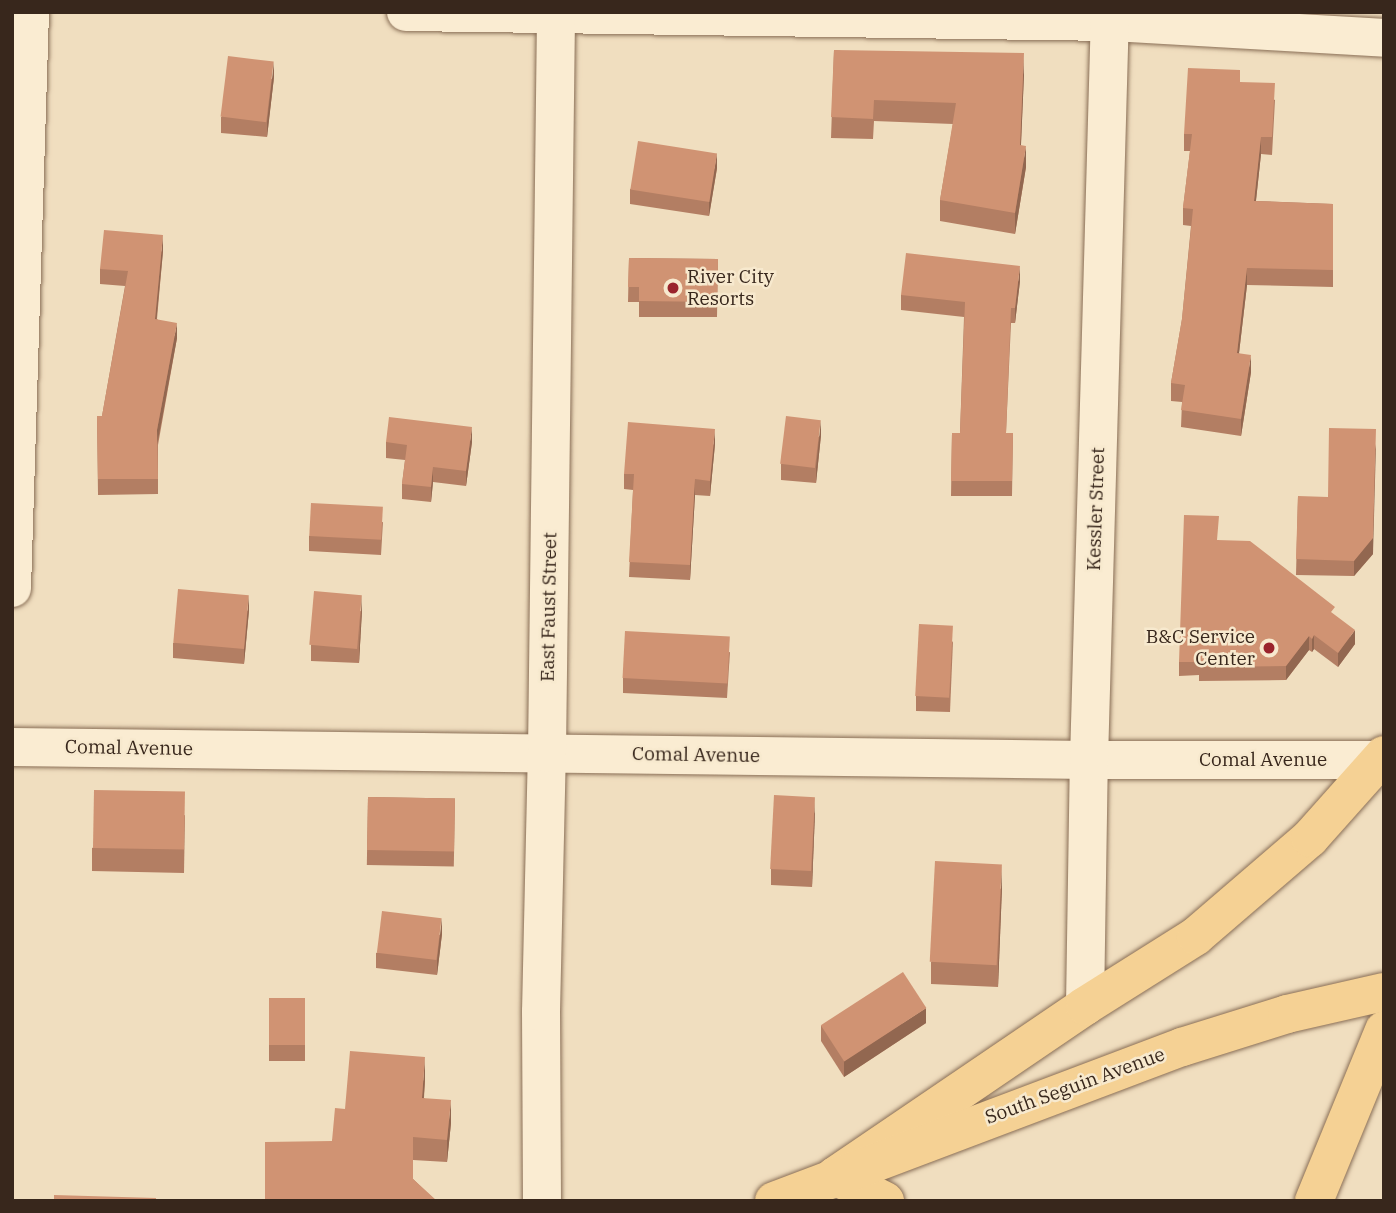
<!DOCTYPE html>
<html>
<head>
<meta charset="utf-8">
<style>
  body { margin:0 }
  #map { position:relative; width:1396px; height:1213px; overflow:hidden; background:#f0debf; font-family:"IBM Plex Serif",serif }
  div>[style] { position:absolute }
  .roads { filter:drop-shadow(0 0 2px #896e56) drop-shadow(0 0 2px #896e56) }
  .minor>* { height:38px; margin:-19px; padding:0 19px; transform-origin:19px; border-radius:19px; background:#faecd2 }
  .major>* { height:38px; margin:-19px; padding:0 19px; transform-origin:19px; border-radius:19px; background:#f5d194 }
  .wall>* { inset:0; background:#b37e63; transform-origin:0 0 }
  .shaded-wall>* { inset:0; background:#926750 }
  .building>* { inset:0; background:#d09373; transform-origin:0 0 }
  .dots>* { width:19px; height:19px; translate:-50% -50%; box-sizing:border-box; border:4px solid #f7e9ce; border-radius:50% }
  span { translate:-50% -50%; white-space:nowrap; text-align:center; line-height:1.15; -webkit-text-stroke:5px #f7e9ce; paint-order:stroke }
  .poi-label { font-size:19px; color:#38271c }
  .left { translate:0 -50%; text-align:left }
  .right { translate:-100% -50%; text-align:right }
  .street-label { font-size:19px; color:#38271c }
  .frame { position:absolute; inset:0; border:14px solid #38271c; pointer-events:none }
</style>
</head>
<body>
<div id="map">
  <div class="roads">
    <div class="minor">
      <i style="left:406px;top:12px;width:704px;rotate:0.81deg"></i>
      <i style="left:1110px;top:22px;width:274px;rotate:3.3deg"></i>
      <i style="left:12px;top:588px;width:576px;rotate:-88.21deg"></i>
      <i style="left:12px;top:747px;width:1077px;rotate:0.69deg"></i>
      <i style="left:1089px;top:760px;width:290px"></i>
      <i style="left:1085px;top:1006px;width:246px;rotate:-89.1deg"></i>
      <i style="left:1089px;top:760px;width:748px;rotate:-88.39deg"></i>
      <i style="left:542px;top:1201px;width:189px;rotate:-90.3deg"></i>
      <i style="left:541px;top:1012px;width:259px;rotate:-88.7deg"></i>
      <i style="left:547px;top:753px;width:741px;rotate:-89.3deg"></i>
    </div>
    <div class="major">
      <i style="left:835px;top:1176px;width:302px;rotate:-34.2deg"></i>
      <i style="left:1085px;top:1006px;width:131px;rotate:-32.2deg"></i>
      <i style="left:1196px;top:936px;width:150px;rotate:-40.7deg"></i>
      <i style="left:1310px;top:838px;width:111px;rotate:-48.3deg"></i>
      <i style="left:835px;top:1176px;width:56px;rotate:26.6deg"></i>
      <i style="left:774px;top:1201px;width:436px;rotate:-20.7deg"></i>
      <i style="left:1182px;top:1047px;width:110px;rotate:-17.4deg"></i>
      <i style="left:1287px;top:1014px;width:99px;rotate:-12.8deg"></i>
      <i style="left:1314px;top:1201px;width:185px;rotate:-67.7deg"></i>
    </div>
  </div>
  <div class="wall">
    <i style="clip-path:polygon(834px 50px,1024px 74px,1021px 145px,1026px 167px,1015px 234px,940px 221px,940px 200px,953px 124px,874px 121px,873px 139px,831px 138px)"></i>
    <i style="clip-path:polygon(274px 77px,267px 137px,221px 133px,221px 117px)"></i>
    <i style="clip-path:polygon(1240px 82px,1275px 100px,1272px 155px,1261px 154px,1256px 201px,1333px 204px,1333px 287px,1247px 285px,1239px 353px,1251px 372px,1241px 436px,1181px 427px,1182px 402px,1171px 401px,1171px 383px,1182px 319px,1191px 226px,1183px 225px,1183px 208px,1190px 151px,1184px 151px,1184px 134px)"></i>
    <i style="clip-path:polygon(717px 168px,709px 216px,630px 204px,630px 189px)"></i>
    <i style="clip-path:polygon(163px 251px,157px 319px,177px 338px,158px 445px,158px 494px,98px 495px,97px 416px,102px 416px,125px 286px,100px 284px,100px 269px)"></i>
    <i style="clip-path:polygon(629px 258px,718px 259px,717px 317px,639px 317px,639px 302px,628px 302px)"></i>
    <i style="clip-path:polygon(1020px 281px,1015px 323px,1011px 323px,1006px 433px,1013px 433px,1012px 496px,951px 496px,952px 433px,960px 433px,964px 317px,901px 310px,901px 295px)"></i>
    <i style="clip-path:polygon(821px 435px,816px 483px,781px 480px,781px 464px)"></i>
    <i style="clip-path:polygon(386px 442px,472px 442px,466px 486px,433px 482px,431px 502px,402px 499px,402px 484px,405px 460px,386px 458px)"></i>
    <i style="clip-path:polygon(715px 444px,710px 496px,695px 495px,690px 580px,629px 577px,633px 490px,624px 489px,624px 474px)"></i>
    <i style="clip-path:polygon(1298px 496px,1373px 554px,1354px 576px,1296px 575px)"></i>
    <i style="clip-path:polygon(383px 522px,381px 555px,309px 551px,309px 536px)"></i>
    <i style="clip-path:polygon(1218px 540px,1335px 616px,1355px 644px,1338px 667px,1314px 649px,1312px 652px,1309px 650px,1286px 680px,1199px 681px,1199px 675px,1179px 676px,1179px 662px)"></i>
    <i style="clip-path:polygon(249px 610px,244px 664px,173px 658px,173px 643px)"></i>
    <i style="clip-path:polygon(362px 610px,359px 663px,311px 661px,311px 645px)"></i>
    <i style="clip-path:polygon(953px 641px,950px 712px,916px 711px,916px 696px)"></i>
    <i style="clip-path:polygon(730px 652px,727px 698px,623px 693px,623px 678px)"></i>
    <i style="left:368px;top:797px;width:87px;height:68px;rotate:1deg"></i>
    <i style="clip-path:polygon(815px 812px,812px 887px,771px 885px,771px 869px)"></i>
    <i style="clip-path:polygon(185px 815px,184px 873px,92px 871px,92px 848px)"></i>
    <i style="clip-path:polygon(1002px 887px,998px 987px,931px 984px,931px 962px)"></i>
    <i style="clip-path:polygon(442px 934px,437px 975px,376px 968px,376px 953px)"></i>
    <i style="left:269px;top:998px;width:36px;height:63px"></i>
    <i style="clip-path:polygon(926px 1023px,844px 1077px,821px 1041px,821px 1026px)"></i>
    <i style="clip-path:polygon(425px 1080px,424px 1098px,451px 1123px,447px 1162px,413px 1160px,413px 1179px,436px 1201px,332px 1141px,345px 1109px)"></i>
  </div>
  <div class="shaded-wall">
    <i style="clip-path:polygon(1024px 53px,1024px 74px,1020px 166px,1020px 145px)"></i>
    <i style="clip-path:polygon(274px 62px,274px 77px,267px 137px,267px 122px)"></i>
    <i style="clip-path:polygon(1261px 137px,1261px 154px,1254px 218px,1254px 201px)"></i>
    <i style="clip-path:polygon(1026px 146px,1026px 167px,1015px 234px,1015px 213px)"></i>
    <i style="clip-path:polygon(717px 153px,717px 168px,709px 216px,709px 201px)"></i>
    <i style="clip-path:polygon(163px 235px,163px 251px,155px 334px,155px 319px)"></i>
    <i style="clip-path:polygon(1020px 266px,1020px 281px,1015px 323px,1015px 308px)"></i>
    <i style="clip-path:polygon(1247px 268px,1247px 285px,1237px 370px,1237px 353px)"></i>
    <i style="clip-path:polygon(177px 323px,177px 338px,157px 445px,157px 430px)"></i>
    <i style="clip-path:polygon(1251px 355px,1251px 372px,1241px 436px,1241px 419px)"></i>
    <i style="clip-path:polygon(821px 420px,821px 435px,816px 483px,816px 468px)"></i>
    <i style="clip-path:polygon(472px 427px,472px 442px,466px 486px,466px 471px)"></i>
    <i style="clip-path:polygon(715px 429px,715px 444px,710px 496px,710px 481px)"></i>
    <i style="clip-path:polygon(1376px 444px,1373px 554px,1354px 576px,1354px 561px)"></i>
    <i style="clip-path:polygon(433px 467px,433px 482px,431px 502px,431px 487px)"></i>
    <i style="clip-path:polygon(695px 479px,695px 495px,690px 580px,690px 565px)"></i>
    <i style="clip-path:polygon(249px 595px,249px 610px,244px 664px,244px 649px)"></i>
    <i style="clip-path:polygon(362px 595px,362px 610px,359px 663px,359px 648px)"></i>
    <i style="clip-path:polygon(1355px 630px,1355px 644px,1338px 667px,1338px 653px)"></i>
    <i style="clip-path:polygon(1314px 635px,1314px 649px,1312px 652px,1312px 639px)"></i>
    <i style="clip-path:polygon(1309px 636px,1309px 650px,1286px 680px,1286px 666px)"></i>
    <i style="clip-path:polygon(815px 797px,815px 812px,812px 887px,812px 871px)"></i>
    <i style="clip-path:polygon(1002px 864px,1002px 887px,998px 987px,998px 965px)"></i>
    <i style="clip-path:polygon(442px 918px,442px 934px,437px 975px,437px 960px)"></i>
    <i style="clip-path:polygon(926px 1008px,926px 1023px,844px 1077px,844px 1061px)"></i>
    <i style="clip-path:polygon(425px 1057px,425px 1080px,422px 1120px,422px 1098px)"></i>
    <i style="clip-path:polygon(451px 1100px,451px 1123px,447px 1162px,447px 1140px)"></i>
  </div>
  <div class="building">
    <i style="clip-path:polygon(834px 50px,1024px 53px,1020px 145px,1026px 146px,1015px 213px,940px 200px,956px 103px,874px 100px,873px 119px,831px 117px)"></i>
    <i style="left:228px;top:56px;width:46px;height:61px;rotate:7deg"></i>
    <i style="clip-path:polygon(1188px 68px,1240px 70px,1240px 82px,1275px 83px,1272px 137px,1261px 137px,1254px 201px,1333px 204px,1333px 270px,1247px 268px,1237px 353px,1251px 355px,1241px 419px,1181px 410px,1185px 385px,1171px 383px,1182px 319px,1193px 209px,1183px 208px,1192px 134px,1184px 134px)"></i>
    <i style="left:638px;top:141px;width:80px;height:49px;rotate:9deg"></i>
    <i style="clip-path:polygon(104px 230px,163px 235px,155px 319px,177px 323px,157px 430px,158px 479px,98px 479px,97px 416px,102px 416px,128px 271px,100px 269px)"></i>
    <i style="clip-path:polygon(906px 253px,1020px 266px,1015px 308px,1011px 308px,1006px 433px,1013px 433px,1012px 481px,951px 481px,952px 433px,960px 433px,965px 302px,901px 295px)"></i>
    <i style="clip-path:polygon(629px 258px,718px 259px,717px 302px,639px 301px,639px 287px,628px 287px)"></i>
    <i style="left:786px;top:416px;width:35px;height:48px;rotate:7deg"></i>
    <i style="clip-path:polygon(389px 417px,472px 427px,466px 471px,433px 467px,431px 487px,402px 484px,407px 445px,386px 442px)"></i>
    <i style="clip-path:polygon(628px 422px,715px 429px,710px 481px,695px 479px,690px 565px,629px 562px,634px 474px,624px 474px)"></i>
    <i style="clip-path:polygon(1329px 428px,1376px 429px,1373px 538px,1354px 561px,1296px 559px,1298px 496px,1328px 497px)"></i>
    <i style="left:311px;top:503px;width:72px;height:33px;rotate:3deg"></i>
    <i style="clip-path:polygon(1184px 515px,1219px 516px,1217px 540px,1250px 541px,1335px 607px,1331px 612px,1355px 630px,1338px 653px,1314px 635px,1312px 639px,1309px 636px,1286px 666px,1199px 667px,1199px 662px,1179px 662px)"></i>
    <i style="left:178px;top:589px;width:71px;height:54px;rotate:5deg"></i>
    <i style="left:314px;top:591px;width:48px;height:54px;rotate:5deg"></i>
    <i style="left:919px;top:624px;width:34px;height:72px;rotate:3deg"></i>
    <i style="left:625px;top:631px;width:105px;height:47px;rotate:3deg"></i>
    <i style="left:94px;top:790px;width:91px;height:58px;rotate:1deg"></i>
    <i style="left:774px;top:795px;width:41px;height:74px;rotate:3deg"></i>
    <i style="left:368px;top:797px;width:87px;height:53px;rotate:1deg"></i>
    <i style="left:935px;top:861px;width:67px;height:101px;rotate:3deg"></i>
    <i style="left:382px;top:911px;width:60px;height:42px;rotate:7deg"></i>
    <i style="left:903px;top:972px;width:43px;height:98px;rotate:57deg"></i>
    <i style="left:269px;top:998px;width:36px;height:47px"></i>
    <i style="clip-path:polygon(350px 1051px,425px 1057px,422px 1098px,451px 1100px,447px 1140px,413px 1137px,413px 1179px,436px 1200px,435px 1201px,265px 1201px,265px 1142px,332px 1141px,335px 1108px,345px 1109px)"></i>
    <i style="clip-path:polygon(54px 1195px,156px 1198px,156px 1201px,54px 1201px)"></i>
  </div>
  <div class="dots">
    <i style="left:673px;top:288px;background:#9a242c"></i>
    <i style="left:1269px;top:648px;background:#9a242c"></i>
  </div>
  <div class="poi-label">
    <span class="left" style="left:687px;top:288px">River City<br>Resorts</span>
    <span class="right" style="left:1255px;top:648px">B&amp;C Service<br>Center</span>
  </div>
  <div class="street-label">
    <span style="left:1096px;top:509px;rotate:-88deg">Kessler Street</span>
    <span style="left:549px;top:607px;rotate:-89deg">East Faust Street</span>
    <span style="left:129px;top:748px;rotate:1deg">Comal Avenue</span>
    <span style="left:696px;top:755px;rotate:1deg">Comal Avenue</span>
    <span style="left:1263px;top:760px">Comal Avenue</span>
    <span style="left:1075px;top:1086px;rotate:-20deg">South Seguin Avenue</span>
  </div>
  <div class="frame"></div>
</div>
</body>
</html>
